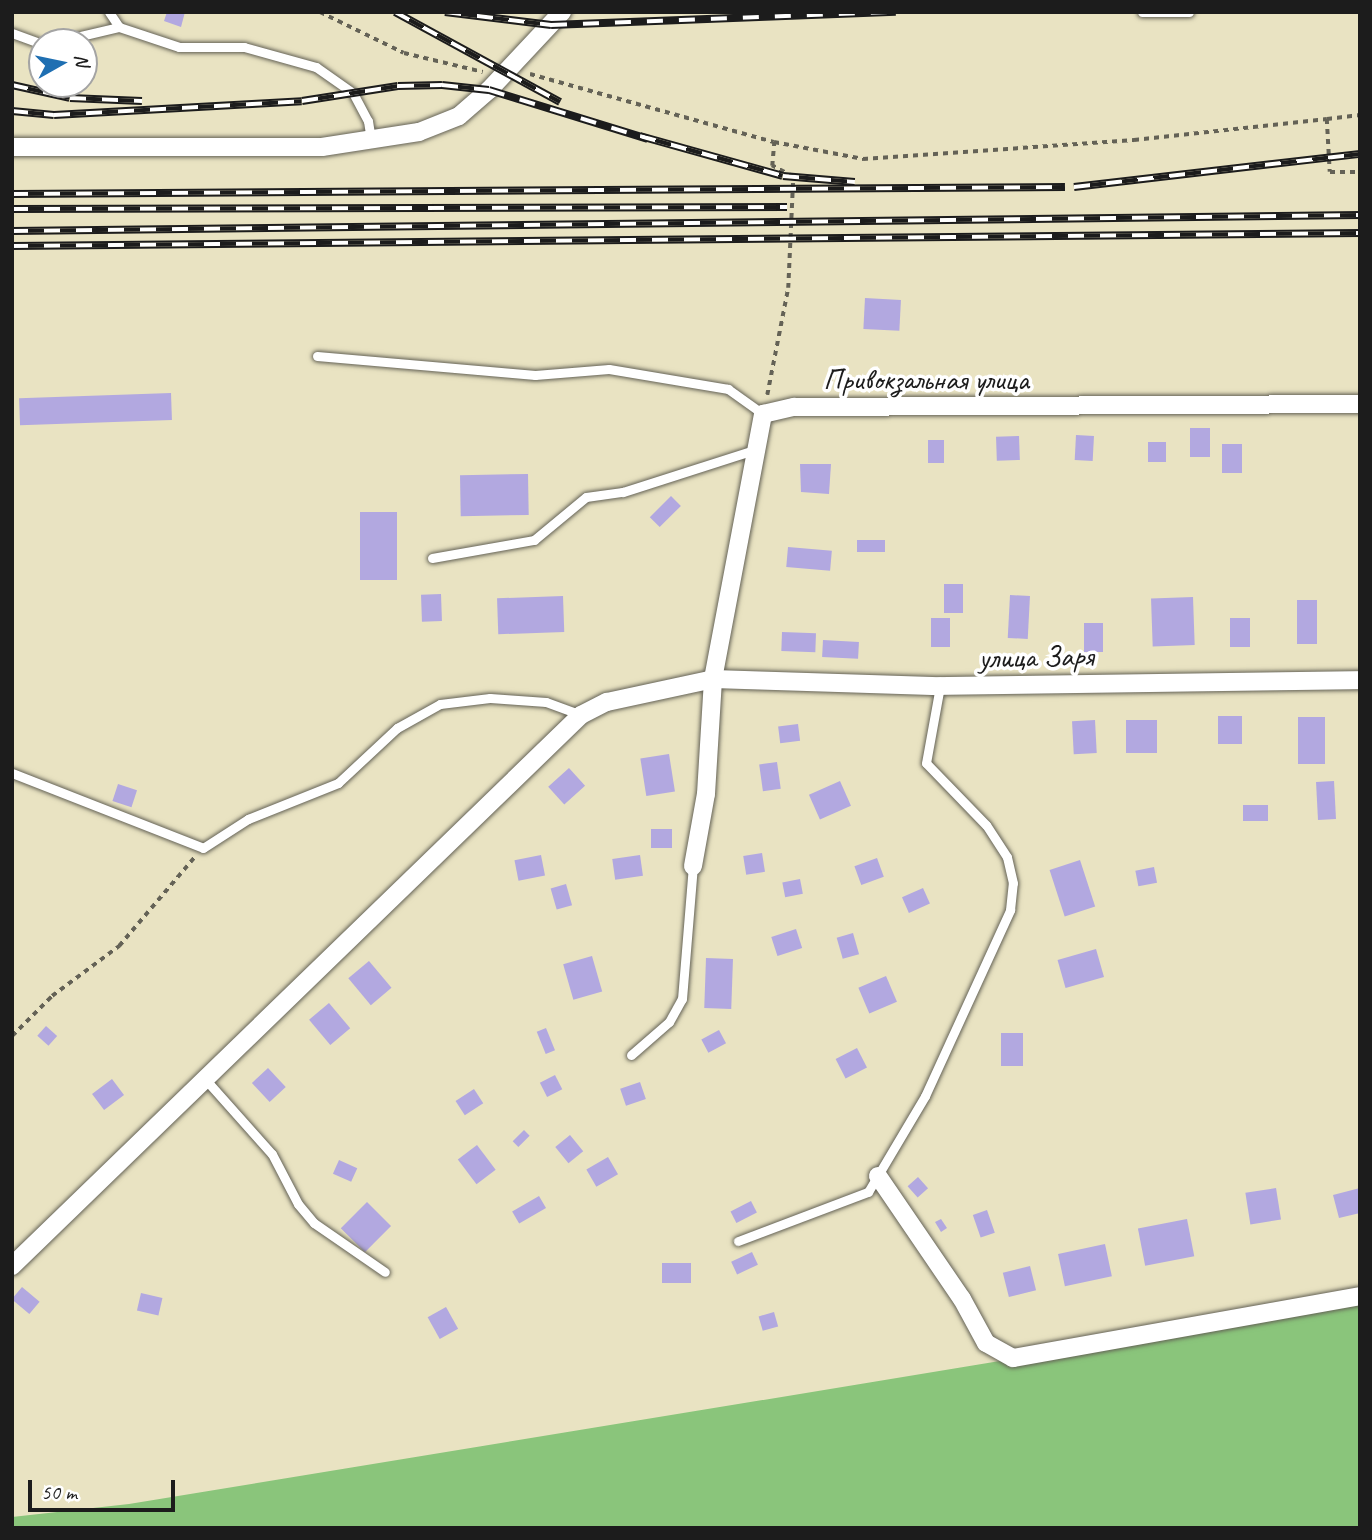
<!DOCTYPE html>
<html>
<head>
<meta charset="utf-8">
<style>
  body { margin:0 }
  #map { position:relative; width:1372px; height:1540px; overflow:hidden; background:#e9e3c2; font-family:Caveat,sans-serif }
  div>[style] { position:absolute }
  .green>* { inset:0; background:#8ac57b }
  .building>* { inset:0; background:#b2a8e0; transform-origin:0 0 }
  .path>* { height:3.5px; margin-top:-1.75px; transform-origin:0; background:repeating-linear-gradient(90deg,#646256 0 5px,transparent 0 10px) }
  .roads { filter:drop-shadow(0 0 2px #646256) drop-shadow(0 0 2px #646256) }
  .service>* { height:9px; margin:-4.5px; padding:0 4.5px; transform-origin:4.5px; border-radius:4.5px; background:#fff }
  .minor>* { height:18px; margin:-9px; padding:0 9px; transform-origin:9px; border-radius:9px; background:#fff }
  .rail>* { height:8px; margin-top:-4px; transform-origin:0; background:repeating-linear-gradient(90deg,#fff 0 16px,#1c1c1c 0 32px); box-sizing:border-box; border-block:2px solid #1c1c1c }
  span { translate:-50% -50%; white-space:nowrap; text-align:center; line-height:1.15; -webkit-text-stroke:7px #fff; paint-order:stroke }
  .street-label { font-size:30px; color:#1c1c1c }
  .frame { position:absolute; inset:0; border:14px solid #1c1c1c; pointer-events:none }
  .north { position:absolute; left:28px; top:28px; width:70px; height:70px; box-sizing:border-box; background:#fff; border:2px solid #a4a4a4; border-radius:50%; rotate:81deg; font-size:19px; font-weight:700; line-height:28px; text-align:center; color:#1c1c1c }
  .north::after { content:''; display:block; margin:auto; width:24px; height:32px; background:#1f6fb2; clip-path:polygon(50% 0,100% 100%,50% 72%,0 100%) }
  .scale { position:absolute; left:28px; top:1480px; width:147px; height:32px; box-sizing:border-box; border:4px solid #1c1c1c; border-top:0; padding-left:9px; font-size:21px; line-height:24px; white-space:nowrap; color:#1c1c1c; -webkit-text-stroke:5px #fff; paint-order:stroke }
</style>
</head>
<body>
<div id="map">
  <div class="green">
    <i style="clip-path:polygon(1360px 1302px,1360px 1528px,12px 1528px,12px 1517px,129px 1504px)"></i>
  </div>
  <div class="building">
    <i style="clip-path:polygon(167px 12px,185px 12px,181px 27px,164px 21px)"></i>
    <i style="left:865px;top:298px;width:36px;height:31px;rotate:3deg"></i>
    <i style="left:171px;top:393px;width:27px;height:152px;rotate:88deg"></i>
    <i style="left:1190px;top:428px;width:20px;height:29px"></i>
    <i style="left:1076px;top:435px;width:18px;height:25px;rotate:3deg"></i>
    <i style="left:1019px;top:436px;width:24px;height:23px;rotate:88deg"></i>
    <i style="left:928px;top:440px;width:16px;height:23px"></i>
    <i style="left:1148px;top:442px;width:18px;height:20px"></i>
    <i style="left:1222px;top:444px;width:20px;height:29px"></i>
    <i style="clip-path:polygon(800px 464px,831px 464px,829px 494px,801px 492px)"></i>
    <i style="left:528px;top:474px;width:41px;height:68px;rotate:89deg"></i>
    <i style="left:671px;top:496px;width:14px;height:30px;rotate:45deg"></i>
    <i style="left:360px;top:512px;width:37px;height:68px"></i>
    <i style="left:857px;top:540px;width:28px;height:12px"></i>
    <i style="left:788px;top:547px;width:44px;height:20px;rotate:5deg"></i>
    <i style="left:944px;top:584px;width:19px;height:29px"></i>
    <i style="left:441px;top:594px;width:27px;height:20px;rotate:88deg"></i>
    <i style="left:1010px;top:595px;width:20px;height:43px;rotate:3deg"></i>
    <i style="left:563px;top:596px;width:36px;height:66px;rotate:88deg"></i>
    <i style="left:1193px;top:597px;width:48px;height:42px;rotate:88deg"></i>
    <i style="left:1297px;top:600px;width:20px;height:44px"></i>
    <i style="left:931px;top:618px;width:19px;height:29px"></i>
    <i style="left:1250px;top:618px;width:29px;height:20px;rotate:90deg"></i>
    <i style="left:1084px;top:623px;width:19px;height:29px"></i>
    <i style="left:782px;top:632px;width:34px;height:19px;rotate:2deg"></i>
    <i style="left:823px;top:640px;width:36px;height:17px;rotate:3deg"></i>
    <i style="left:1218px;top:716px;width:24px;height:28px"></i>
    <i style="left:1298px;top:717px;width:27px;height:47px"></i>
    <i style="left:1095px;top:720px;width:33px;height:23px;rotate:87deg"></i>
    <i style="left:1126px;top:720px;width:31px;height:33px"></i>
    <i style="left:798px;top:724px;width:17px;height:20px;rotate:83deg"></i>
    <i style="left:669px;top:754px;width:38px;height:29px;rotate:81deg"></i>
    <i style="left:777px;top:762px;width:27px;height:18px;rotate:82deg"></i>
    <i style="left:569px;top:768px;width:24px;height:28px;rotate:48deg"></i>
    <i style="left:840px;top:781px;width:27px;height:34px;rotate:66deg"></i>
    <i style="left:1334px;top:781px;width:38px;height:18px;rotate:87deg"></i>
    <i style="left:118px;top:784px;width:20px;height:18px;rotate:18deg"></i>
    <i style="left:1243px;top:805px;width:25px;height:16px"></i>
    <i style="left:651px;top:829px;width:21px;height:19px"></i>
    <i style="left:762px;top:853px;width:19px;height:19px;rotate:81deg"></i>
    <i style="left:541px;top:855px;width:21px;height:27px;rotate:79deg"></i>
    <i style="left:640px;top:855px;width:21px;height:28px;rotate:82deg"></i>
    <i style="left:877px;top:858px;width:20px;height:24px;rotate:70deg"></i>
    <i style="left:1080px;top:860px;width:49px;height:32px;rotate:72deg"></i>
    <i style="left:1154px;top:867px;width:16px;height:19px;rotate:79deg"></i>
    <i style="left:800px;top:879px;width:15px;height:18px;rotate:79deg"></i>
    <i style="left:566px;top:884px;width:22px;height:16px;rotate:74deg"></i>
    <i style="left:923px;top:888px;width:17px;height:23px;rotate:66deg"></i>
    <i style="left:796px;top:929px;width:20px;height:26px;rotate:72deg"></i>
    <i style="left:853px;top:933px;width:22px;height:17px;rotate:74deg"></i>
    <i style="left:1096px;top:949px;width:29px;height:40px;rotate:74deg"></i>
    <i style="left:592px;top:956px;width:37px;height:30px;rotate:74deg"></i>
    <i style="left:706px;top:958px;width:27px;height:50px;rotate:2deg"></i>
    <i style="left:369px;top:961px;width:35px;height:27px;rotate:50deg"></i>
    <i style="left:886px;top:976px;width:28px;height:30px;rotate:67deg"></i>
    <i style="left:329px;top:1003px;width:33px;height:26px;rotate:50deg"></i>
    <i style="left:46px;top:1026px;width:15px;height:13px;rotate:42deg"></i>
    <i style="left:546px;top:1028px;width:24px;height:10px;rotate:68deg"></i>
    <i style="left:719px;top:1030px;width:15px;height:20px;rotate:62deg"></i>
    <i style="left:1001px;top:1033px;width:22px;height:33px"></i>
    <i style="left:857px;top:1048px;width:22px;height:24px;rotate:63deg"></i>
    <i style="left:268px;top:1068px;width:26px;height:22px;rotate:47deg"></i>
    <i style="left:555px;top:1075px;width:16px;height:17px;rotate:63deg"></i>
    <i style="left:112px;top:1079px;width:20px;height:25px;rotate:53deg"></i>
    <i style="left:640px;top:1082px;width:18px;height:21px;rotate:71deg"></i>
    <i style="left:474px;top:1089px;width:17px;height:22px;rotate:57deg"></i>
    <i style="left:524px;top:1130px;width:8px;height:16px;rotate:45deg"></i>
    <i style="left:570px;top:1135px;width:21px;height:19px;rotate:51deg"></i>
    <i style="left:477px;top:1145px;width:31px;height:24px;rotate:53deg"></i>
    <i style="left:608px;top:1157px;width:20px;height:25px;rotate:60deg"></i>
    <i style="left:339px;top:1160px;width:20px;height:15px;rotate:24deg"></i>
    <i style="left:918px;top:1177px;width:15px;height:14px;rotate:48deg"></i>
    <i style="left:1276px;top:1188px;width:32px;height:31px;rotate:81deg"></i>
    <i style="clip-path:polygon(1360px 1188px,1360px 1213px,1339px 1218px,1333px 1195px)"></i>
    <i style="left:539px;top:1196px;width:14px;height:31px;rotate:60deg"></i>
    <i style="left:751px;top:1201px;width:13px;height:23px;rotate:63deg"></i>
    <i style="left:367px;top:1202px;width:34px;height:37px;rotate:45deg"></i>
    <i style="left:987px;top:1210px;width:24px;height:15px;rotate:71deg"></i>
    <i style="clip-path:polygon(941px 1219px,947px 1228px,941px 1232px,935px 1222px)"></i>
    <i style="left:1187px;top:1219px;width:38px;height:50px;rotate:79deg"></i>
    <i style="left:1105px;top:1244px;width:33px;height:48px;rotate:78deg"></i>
    <i style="left:752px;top:1252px;width:14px;height:23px;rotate:65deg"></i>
    <i style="left:662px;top:1263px;width:29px;height:20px"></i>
    <i style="left:1030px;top:1266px;width:25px;height:28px;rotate:76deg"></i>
    <i style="left:22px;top:1287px;width:23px;height:16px;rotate:40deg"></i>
    <i style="left:141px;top:1293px;width:22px;height:18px;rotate:13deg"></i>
    <i style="left:446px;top:1307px;width:25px;height:21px;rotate:61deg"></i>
    <i style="left:774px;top:1312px;width:15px;height:16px;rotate:74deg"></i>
  </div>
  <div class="path">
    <i style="left:320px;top:12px;width:93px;rotate:26deg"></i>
    <i style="left:404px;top:53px;width:81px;rotate:13.5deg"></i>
    <i style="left:530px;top:74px;width:253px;rotate:15.6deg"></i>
    <i style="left:774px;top:142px;width:91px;rotate:10.8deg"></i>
    <i style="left:863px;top:159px;width:272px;rotate:-4deg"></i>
    <i style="left:1134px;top:140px;width:194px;rotate:-6.2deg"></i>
    <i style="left:1327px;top:119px;width:53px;rotate:86.8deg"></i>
    <i style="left:1330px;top:172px;width:30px"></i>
    <i style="left:1327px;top:119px;width:33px;rotate:-7deg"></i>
    <i style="left:767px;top:395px;width:109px;rotate:-78.9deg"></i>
    <i style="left:788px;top:288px;width:111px;rotate:-87.4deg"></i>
    <i style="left:793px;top:177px;width:24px;rotate:-152deg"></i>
    <i style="left:772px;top:166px;width:24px;rotate:-85deg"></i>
    <i style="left:12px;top:1036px;width:57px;rotate:-45deg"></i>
    <i style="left:52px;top:996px;width:84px;rotate:-36.7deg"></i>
    <i style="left:119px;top:946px;width:116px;rotate:-49.6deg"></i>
  </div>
  <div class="roads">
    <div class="service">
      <i style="left:109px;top:12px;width:18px;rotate:56deg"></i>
      <i style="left:1142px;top:12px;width:47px"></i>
      <i style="left:12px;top:33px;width:32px;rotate:20deg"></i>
      <i style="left:55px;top:42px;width:66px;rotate:-13.2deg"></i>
      <i style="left:119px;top:27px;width:63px;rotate:18.4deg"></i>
      <i style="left:179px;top:47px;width:65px"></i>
      <i style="left:244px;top:47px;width:75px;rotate:15.5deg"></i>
      <i style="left:316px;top:67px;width:45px;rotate:35.1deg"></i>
      <i style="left:353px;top:93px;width:32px;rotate:62deg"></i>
      <i style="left:368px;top:121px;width:19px;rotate:81deg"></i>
      <i style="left:317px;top:356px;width:219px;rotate:5deg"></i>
      <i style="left:535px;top:375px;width:74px;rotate:-4.6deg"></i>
      <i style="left:609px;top:369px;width:121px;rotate:9.5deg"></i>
      <i style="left:728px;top:389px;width:43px;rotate:35.5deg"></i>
      <i style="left:432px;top:558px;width:104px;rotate:-10deg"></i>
      <i style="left:534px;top:540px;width:67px;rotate:-39.6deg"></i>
      <i style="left:586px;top:497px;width:37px;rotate:-8deg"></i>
      <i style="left:623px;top:492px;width:138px;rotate:-17.8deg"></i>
      <i style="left:12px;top:773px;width:205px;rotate:21.4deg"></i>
      <i style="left:203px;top:848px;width:54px;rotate:-32.8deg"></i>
      <i style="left:248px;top:819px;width:97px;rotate:-21.8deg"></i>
      <i style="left:338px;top:783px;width:81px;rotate:-43deg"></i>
      <i style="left:397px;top:728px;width:49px;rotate:-29.2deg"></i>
      <i style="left:440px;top:704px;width:50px;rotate:-6.8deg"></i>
      <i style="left:490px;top:698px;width:56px;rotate:4.1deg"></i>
      <i style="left:546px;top:702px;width:37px;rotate:20deg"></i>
      <i style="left:631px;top:1055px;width:50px;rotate:-41deg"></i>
      <i style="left:669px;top:1022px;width:26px;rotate:-61deg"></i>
      <i style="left:682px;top:999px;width:133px;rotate:-85.3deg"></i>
      <i style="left:206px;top:1080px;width:99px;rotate:48.3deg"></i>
      <i style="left:272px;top:1154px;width:56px;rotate:62.5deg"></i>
      <i style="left:298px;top:1204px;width:25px;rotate:50deg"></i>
      <i style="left:314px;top:1223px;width:86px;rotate:34.6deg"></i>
      <i style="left:738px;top:1241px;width:139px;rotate:-20.7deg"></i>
      <i style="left:868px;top:1192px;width:112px;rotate:-59.3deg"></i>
      <i style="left:925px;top:1096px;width:205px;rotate:-65.4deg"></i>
      <i style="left:1010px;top:910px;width:27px;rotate:-84deg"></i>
      <i style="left:1013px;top:883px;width:27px;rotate:-103deg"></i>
      <i style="left:1007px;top:857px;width:38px;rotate:-123deg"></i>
      <i style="left:986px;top:825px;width:86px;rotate:-134.1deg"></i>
      <i style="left:926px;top:763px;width:78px;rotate:-79.7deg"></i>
    </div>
    <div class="minor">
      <i style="left:12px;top:147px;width:310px"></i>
      <i style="left:322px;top:147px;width:98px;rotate:-8.8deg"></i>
      <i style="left:419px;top:132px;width:43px;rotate:-21.8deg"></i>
      <i style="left:459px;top:116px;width:40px;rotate:-41deg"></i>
      <i style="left:489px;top:90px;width:107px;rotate:-46.9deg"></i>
      <i style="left:693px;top:866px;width:73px;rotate:-79.8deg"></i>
      <i style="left:706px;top:794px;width:115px;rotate:-86.5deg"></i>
      <i style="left:713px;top:679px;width:270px;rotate:-79.3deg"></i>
      <i style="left:763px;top:414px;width:32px;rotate:-13deg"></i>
      <i style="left:794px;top:407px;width:566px;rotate:-0.3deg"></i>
      <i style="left:878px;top:1176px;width:149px;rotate:55.7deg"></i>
      <i style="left:962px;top:1299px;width:50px;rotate:61.4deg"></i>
      <i style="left:986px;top:1343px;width:31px;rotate:29deg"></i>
      <i style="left:1013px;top:1358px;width:352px;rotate:-10.1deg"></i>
      <i style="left:12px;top:1266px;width:792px;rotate:-44.08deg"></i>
      <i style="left:581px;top:715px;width:29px;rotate:-27deg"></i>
      <i style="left:607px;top:702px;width:108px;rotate:-12.2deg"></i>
      <i style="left:713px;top:679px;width:227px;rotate:1.8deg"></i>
      <i style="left:940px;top:686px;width:420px;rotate:-0.8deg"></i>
    </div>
  </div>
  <div class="rail">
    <i style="left:395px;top:12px;width:188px;rotate:28.6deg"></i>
    <i style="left:445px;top:12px;width:107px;rotate:7deg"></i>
    <i style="left:551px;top:25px;width:345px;rotate:-2.2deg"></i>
    <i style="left:12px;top:85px;width:59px;rotate:12.6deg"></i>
    <i style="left:70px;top:98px;width:72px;rotate:2.4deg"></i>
    <i style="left:12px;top:111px;width:42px;rotate:5.4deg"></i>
    <i style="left:54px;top:115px;width:248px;rotate:-3.2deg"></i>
    <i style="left:302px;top:101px;width:97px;rotate:-8.9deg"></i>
    <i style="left:398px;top:86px;width:44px;rotate:-1.3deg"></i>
    <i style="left:442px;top:85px;width:47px;rotate:6.1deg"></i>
    <i style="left:489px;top:90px;width:166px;rotate:17.1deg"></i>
    <i style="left:640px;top:136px;width:148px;rotate:15.6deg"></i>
    <i style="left:783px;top:176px;width:72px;rotate:4.8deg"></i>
    <i style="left:1074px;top:187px;width:288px;rotate:-6.6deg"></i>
    <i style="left:12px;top:194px;width:1053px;rotate:-0.38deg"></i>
    <i style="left:12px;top:209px;width:775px;rotate:-0.15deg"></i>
    <i style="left:12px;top:231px;width:1348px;rotate:-0.68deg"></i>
    <i style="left:12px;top:246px;width:1348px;rotate:-0.55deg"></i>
  </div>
  <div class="street-label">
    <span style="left:926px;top:379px">Привокзальная улица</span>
    <span style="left:1036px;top:657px;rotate:-1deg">улица Заря</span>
  </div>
  <div class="frame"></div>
  <div class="north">N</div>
  <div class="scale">50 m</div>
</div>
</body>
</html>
